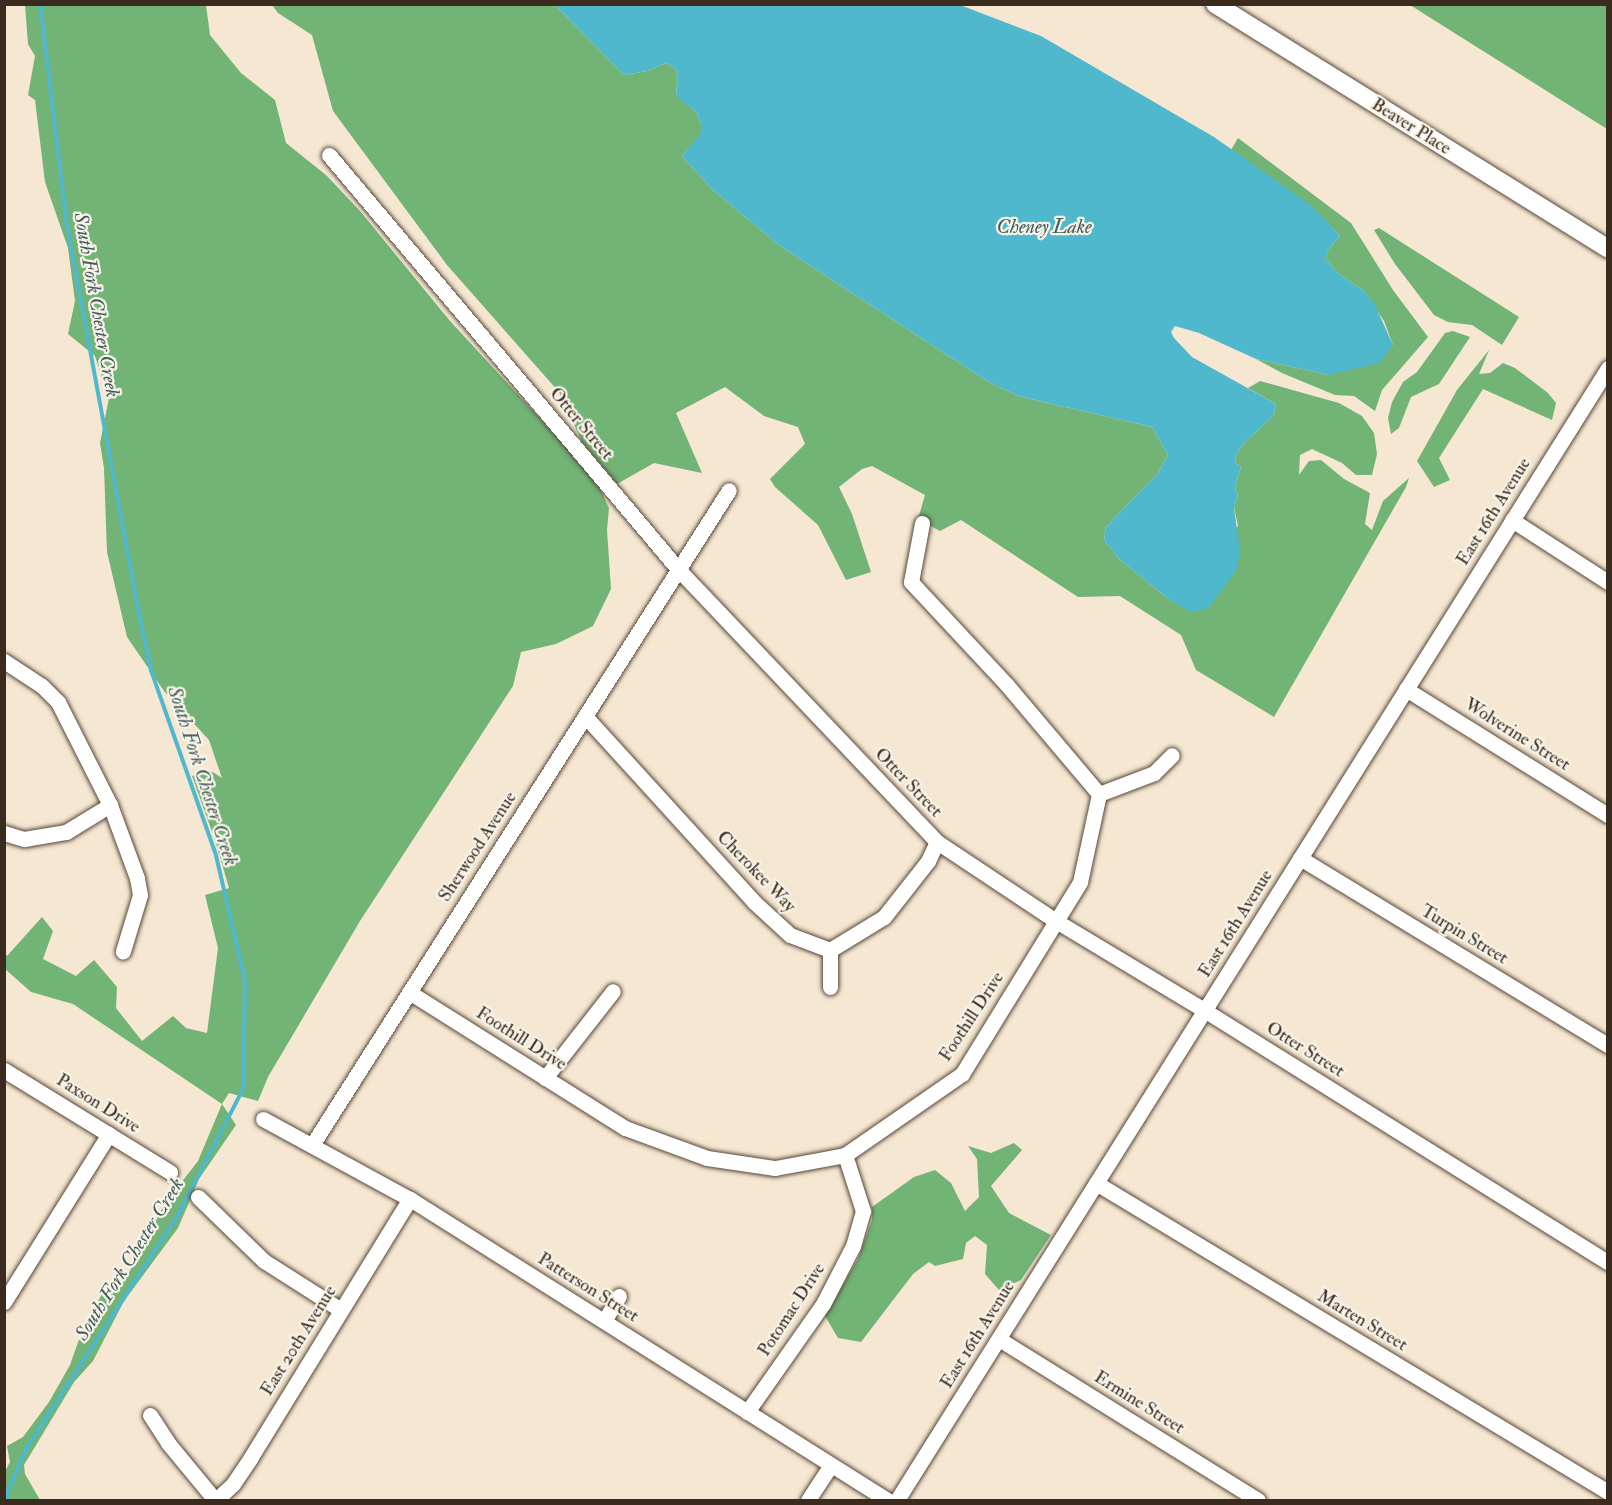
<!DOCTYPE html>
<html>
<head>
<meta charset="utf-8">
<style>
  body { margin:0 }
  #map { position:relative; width:1612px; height:1505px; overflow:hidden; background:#f5e7d1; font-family:"IM FELL Double Pica",serif }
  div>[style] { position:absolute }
  .forest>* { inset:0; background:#72b376 }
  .water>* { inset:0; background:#4fb8cd }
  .stream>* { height:4px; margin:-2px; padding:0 2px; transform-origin:2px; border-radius:2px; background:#4fb8cd }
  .roads { filter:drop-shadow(0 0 2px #574639) drop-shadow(0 0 2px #574639) }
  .minor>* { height:15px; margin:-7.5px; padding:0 7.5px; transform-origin:7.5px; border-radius:7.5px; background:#fff }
  .tertiary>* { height:18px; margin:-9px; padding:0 9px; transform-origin:9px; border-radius:9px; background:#fff }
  span { translate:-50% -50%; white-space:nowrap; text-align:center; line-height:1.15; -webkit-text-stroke:4.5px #f7f3e8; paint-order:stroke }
  .street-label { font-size:18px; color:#3b2a1e }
  .water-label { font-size:20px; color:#425c5b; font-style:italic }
  .frame { position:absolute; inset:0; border:6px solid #3b2a1e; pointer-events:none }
</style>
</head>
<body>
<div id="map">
  <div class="forest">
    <i style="clip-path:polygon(25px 5px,206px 5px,210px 35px,241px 73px,275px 100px,286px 143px,326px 175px,360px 211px,450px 321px,595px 478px,609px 508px,607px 530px,611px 589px,593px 626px,556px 644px,521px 652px,513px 686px,360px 921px,268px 1077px,258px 1101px,229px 1093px,222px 1104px,236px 1125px,199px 1179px,178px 1228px,124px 1301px,93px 1361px,74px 1382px,24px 1465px,25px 1474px,40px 1500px,5px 1500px,5px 1471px,10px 1462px,7px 1446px,23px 1437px,49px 1402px,70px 1365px,82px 1331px,102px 1294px,122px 1283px,153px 1235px,151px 1230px,164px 1205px,198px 1161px,222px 1104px,73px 1004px,31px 992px,5px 969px,4px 952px,7px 956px,42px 917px,53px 931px,43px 959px,76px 976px,94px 960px,117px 987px,116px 1008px,142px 1041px,173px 1016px,186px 1028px,207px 1033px,218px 948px,205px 895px,229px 888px,215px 840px,192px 776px,211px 771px,222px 778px,209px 740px,164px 691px,127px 637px,107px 552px,104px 468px,100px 443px,109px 398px,95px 356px,68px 334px,75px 301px,68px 248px,45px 182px,35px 100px,28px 95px,35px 56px,28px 44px)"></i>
    <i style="clip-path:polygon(272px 5px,555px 5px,624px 75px,647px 71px,666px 63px,675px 68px,678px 76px,676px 95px,697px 113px,701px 125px,702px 133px,682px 156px,713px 190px,780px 246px,987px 381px,1018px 396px,1152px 427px,1168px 455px,1158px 473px,1106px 527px,1104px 540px,1119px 559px,1171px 601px,1238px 526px,1234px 507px,1238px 496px,1235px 487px,1241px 467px,1235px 463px,1236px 455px,1244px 443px,1273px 416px,1276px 404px,1248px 388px,1260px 381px,1339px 403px,1362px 416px,1374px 433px,1377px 454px,1372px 475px,1356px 475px,1342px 463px,1312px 449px,1300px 455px,1299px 475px,1309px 461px,1321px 460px,1344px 479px,1370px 493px,1365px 524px,1372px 530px,1383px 501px,1409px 478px,1406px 487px,1274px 717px,1196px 670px,1181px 635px,1120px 596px,1078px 597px,961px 520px,940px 531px,918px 519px,925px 495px,872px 466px,862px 469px,839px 487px,852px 514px,871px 572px,846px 580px,818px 525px,775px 487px,770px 479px,805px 444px,798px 427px,764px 416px,725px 387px,676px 413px,702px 473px,654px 463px,617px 484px,582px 442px,559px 392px,447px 265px,333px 111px,312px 35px,278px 13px)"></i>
    <i style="clip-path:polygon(1410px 5px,1607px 5px,1607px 129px)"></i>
    <i style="clip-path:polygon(1238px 138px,1351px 223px,1393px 290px,1428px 337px,1382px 390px,1375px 411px,1354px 396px,1335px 395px,1282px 373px,1256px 359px,1329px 375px,1393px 345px,1384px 321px,1364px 291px,1339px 274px,1326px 259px,1327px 251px,1340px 236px,1311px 206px,1231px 150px)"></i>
    <i style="clip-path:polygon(1379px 228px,1519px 317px,1502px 345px,1472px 325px,1448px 322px,1434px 315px,1395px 264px,1374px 230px)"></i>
    <i style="clip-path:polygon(1453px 331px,1470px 337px,1439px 384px,1411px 397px,1399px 428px,1391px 434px,1388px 418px,1392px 402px,1403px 382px,1417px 372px,1445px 333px)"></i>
    <i style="clip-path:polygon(1489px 350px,1479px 374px,1490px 373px,1503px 363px,1515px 368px,1548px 393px,1556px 403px,1552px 420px,1483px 389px,1439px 458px,1450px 480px,1434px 487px,1417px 461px,1457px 390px)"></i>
    <i style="clip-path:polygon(1014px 1143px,1022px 1150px,991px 1186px,1009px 1213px,1051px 1235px,1021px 1280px,999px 1290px,985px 1274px,987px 1245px,975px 1236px,966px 1243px,963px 1259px,935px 1266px,929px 1262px,913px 1274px,861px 1342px,838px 1338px,825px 1316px,858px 1259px,872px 1220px,872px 1207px,914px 1177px,935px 1170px,951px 1183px,965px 1211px,979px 1197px,977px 1159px,968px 1146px,991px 1153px)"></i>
  </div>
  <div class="water">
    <i style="clip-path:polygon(555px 5px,960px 5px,1041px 36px,1214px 137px,1312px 206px,1340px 236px,1327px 251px,1326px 259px,1339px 274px,1364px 291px,1375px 305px,1393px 345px,1379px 363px,1329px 375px,1256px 359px,1199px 333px,1175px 326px,1171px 332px,1174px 338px,1192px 357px,1276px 404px,1273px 416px,1244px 443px,1236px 455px,1235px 463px,1241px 467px,1235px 487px,1238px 496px,1234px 507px,1240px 552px,1236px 571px,1209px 608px,1191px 612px,1171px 601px,1119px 559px,1104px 540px,1106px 527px,1158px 473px,1168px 455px,1152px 427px,1018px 396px,987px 381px,780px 246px,713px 190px,682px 156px,701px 133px,701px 125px,697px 113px,676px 96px,678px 76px,675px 68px,666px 63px,647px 71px,624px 75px)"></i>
  </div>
  <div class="stream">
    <i style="left:8px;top:1500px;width:4px;rotate:-117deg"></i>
    <i style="left:6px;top:1496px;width:51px;rotate:-66.9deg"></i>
    <i style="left:26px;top:1449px;width:279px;rotate:-57deg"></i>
    <i style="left:178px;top:1215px;width:142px;rotate:-62.7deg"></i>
    <i style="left:243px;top:1089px;width:108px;rotate:-88.9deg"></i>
    <i style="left:245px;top:981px;width:129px;rotate:-103deg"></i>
    <i style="left:216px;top:855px;width:196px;rotate:-109.4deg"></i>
    <i style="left:151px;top:670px;width:57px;rotate:-102.1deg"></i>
    <i style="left:139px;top:614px;width:395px;rotate:-100.5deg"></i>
    <i style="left:67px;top:226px;width:224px;rotate:-96.9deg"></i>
  </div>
  <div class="roads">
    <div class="minor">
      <i style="left:329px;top:155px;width:541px;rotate:49.87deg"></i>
      <i style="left:678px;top:569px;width:376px;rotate:46.5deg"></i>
      <i style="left:937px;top:842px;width:143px;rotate:33.6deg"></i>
      <i style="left:1056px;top:921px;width:173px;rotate:31deg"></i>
      <i style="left:1204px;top:1010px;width:476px;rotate:32deg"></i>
      <i style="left:1512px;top:520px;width:114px;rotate:32.9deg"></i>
      <i style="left:4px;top:661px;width:45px;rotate:33.3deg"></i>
      <i style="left:42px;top:686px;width:23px;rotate:45deg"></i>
      <i style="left:58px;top:702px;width:115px;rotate:63.2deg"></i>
      <i style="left:110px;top:805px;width:78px;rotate:69.7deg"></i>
      <i style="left:137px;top:878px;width:17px;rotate:80deg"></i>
      <i style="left:140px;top:895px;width:59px;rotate:106.9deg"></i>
      <i style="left:1406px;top:689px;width:238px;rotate:32deg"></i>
      <i style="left:585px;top:716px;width:251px;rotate:47.7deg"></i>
      <i style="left:754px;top:902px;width:49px;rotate:42.5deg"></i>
      <i style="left:790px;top:935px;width:43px;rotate:20.6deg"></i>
      <i style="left:830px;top:950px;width:63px;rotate:-31.4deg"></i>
      <i style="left:884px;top:917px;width:71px;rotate:-51.8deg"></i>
      <i style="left:928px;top:861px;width:21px;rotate:-65deg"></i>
      <i style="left:1099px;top:794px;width:59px;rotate:-20.9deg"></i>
      <i style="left:1154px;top:773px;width:25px;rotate:-45deg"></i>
      <i style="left:4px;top:833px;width:21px;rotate:17deg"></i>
      <i style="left:24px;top:839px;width:43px;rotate:-9.5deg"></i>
      <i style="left:66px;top:832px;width:52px;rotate:-31.5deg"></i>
      <i style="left:1300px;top:858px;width:360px;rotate:31.3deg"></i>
      <i style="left:830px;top:950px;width:37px;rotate:90deg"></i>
      <i style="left:409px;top:992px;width:255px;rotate:32.2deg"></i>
      <i style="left:625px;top:1128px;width:87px;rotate:20.1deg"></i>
      <i style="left:707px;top:1158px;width:69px;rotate:8.4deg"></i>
      <i style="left:775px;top:1168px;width:71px;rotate:-10.5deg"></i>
      <i style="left:845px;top:1155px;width:142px;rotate:-34.7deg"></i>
      <i style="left:962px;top:1074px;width:225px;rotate:-58.4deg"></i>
      <i style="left:1080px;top:882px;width:90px;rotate:-77.8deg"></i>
      <i style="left:1099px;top:794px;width:143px;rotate:-130.2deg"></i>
      <i style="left:1007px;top:685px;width:141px;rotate:-133deg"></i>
      <i style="left:911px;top:582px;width:60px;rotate:-79.4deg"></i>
      <i style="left:4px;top:1070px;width:195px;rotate:31.6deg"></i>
      <i style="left:545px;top:1078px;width:110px;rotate:-52deg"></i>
      <i style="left:263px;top:1119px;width:167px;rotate:28.6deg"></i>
      <i style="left:410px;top:1199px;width:564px;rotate:32.25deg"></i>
      <i style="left:312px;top:1145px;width:776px;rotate:-57.52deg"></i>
      <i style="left:1096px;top:1183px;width:598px;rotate:31.11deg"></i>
      <i style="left:198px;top:1197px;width:92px;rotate:44.1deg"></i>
      <i style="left:264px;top:1261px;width:91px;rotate:32.5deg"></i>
      <i style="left:4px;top:1302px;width:198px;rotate:-58deg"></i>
      <i style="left:604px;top:1321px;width:29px;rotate:-59deg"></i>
      <i style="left:999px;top:1339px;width:305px;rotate:31.9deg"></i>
      <i style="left:747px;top:1412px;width:132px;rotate:-54.9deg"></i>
      <i style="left:823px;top:1304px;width:65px;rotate:-62.7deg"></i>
      <i style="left:853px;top:1246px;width:36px;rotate:-74deg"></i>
      <i style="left:863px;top:1211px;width:59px;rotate:-107.8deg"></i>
      <i style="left:150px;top:1415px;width:33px;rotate:57deg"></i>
      <i style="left:168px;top:1443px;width:74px;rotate:50.5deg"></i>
      <i style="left:216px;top:1500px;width:23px;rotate:-43deg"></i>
      <i style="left:233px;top:1484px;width:32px;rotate:-56deg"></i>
      <i style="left:251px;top:1457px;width:303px;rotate:-58.4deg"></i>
      <i style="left:808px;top:1500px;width:42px;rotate:-56.7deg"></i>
      <i style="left:897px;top:1500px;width:1337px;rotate:-57.87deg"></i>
    </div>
    <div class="tertiary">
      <i style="left:1215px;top:4px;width:463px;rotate:31.9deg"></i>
    </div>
  </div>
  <div class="street-label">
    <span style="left:1411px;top:127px;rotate:32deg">Beaver Place</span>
    <span style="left:581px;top:424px;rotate:50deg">Otter Street</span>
    <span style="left:1494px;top:512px;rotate:-58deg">East 16th Avenue</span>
    <span style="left:1517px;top:735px;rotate:32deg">Wolverine Street</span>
    <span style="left:908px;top:783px;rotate:46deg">Otter Street</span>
    <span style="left:478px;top:847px;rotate:-57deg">Sherwood Avenue</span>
    <span style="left:756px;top:872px;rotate:46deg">Cherokee Way</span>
    <span style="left:1236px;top:924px;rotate:-58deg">East 16th Avenue</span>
    <span style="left:1464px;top:935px;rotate:31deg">Turpin Street</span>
    <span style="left:972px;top:1017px;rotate:-57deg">Foothill Drive</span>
    <span style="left:521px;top:1039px;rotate:32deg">Foothill Drive</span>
    <span style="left:1305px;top:1050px;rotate:32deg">Otter Street</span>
    <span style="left:98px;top:1104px;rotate:32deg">Paxson Drive</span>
    <span style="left:588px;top:1288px;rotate:32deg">Patterson Street</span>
    <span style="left:792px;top:1310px;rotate:-57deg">Potomac Drive</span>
    <span style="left:1362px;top:1321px;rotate:31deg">Marten Street</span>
    <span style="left:978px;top:1335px;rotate:-58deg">East 16th Avenue</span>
    <span style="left:299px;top:1341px;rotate:-58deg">East 20th Avenue</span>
    <span style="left:1139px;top:1403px;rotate:32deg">Ermine Street</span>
  </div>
  <div class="water-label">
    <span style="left:1044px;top:226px">Cheney Lake</span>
    <span style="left:97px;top:305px;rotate:80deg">South Fork Chester Creek</span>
    <span style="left:203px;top:776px;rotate:72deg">South Fork Chester Creek</span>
    <span style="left:129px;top:1259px;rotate:-58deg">South Fork Chester Creek</span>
  </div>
  <div class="frame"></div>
</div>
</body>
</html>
